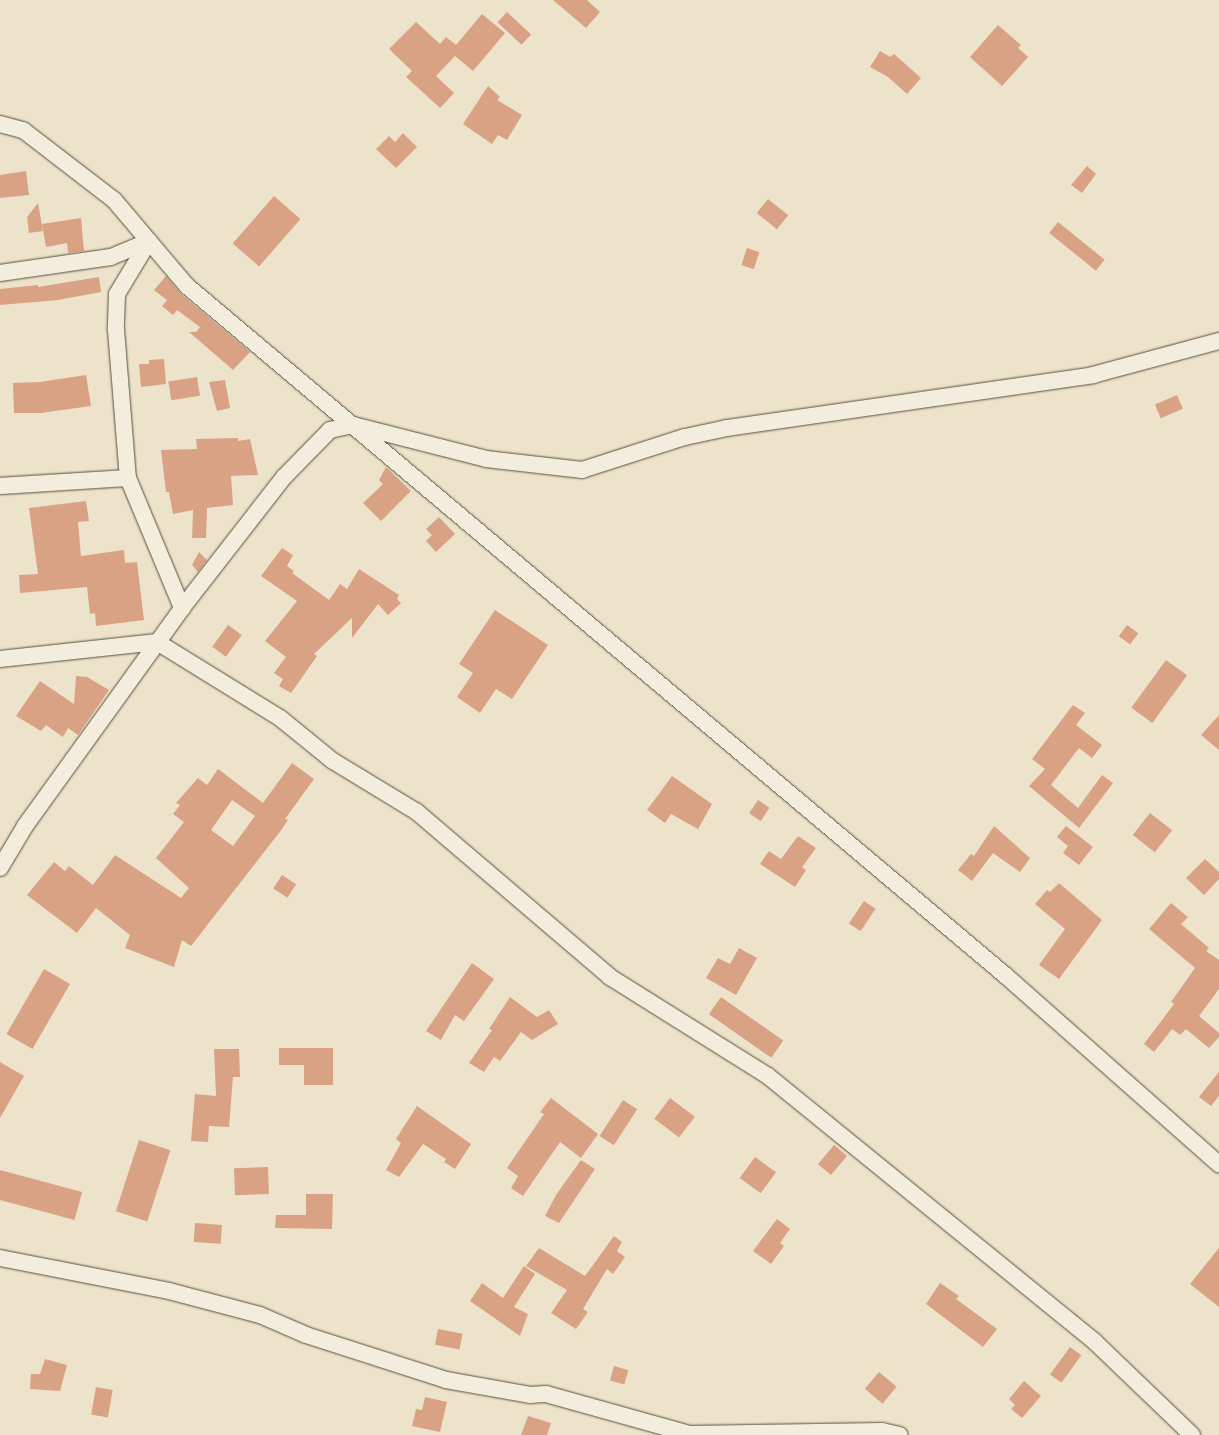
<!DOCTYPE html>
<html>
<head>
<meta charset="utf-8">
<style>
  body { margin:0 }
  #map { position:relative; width:1219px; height:1435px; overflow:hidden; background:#ede3ca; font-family:"Sorts Mill Goudy",serif }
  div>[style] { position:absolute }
  .building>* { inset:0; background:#daa285; transform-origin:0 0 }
  .roads { filter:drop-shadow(0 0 1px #584e3e) drop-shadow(0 0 1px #584e3e) }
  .minor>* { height:16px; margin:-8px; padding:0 8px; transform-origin:8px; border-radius:8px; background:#f3eddd }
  span { translate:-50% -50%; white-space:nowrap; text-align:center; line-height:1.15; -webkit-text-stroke:5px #f3eddd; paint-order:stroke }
</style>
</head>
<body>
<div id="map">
  <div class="building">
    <i style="clip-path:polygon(553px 0,587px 0,600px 12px,586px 28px)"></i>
    <i style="left:507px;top:12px;width:33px;height:14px;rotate:43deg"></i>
    <i style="clip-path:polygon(482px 14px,505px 33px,473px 71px,455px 56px,436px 76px,454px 93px,440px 108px,406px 77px,412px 71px,389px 49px,416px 22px,440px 44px,446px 37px,456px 45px)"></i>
    <i style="clip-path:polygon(998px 25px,1021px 45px,1018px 48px,1028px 57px,1002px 86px,970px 57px)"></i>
    <i style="clip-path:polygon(880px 51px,890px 57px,894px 54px,921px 78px,907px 94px,888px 77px,870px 67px)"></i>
    <i style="clip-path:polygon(488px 86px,500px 97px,497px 100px,522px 115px,507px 140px,498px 135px,492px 144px,463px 124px)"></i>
    <i style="clip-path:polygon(403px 133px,417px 147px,396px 168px,376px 149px,389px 136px,395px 142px)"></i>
    <i style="clip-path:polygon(1087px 166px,1096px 174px,1082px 193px,1071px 185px)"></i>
    <i style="clip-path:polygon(26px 171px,29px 195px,0 198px,0 175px)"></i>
    <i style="left:274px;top:196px;width:35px;height:63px;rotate:41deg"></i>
    <i style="left:768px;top:199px;width:26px;height:18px;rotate:39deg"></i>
    <i style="clip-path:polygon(38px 203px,43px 231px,29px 233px,27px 217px)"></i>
    <i style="clip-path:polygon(81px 218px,84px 251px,68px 253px,67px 243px,46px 247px,42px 224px)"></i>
    <i style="left:1058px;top:222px;width:60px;height:14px;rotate:39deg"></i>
    <i style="left:747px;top:248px;width:13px;height:18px;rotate:18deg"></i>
    <i style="clip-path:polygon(166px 276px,181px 294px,250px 352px,233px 370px,189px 332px,196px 332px,200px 327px,177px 310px,173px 315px,162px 306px,167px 300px,154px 290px)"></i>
    <i style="clip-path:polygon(99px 277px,101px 292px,58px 300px,0 305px,0 289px,38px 285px,38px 287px)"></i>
    <i style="clip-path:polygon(164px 359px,166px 384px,141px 387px,139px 364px,149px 364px,149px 360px)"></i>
    <i style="clip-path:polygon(86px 375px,91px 406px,41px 413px,14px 413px,13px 383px,40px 382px)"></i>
    <i style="left:197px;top:377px;width:19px;height:29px;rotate:81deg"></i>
    <i style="clip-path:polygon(225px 380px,230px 408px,217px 411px,209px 382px)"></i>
    <i style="left:1177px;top:395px;width:15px;height:24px;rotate:67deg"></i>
    <i style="clip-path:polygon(238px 438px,238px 441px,250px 439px,258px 475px,231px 476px,233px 505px,207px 508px,206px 538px,192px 538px,193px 510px,173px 514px,169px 492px,166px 492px,161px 450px,197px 449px,196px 439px)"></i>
    <i style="clip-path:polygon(386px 467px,411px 491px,381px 521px,363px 503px,383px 484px,379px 480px)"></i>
    <i style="clip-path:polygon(86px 501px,89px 521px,78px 522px,81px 556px,124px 550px,125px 563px,137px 562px,144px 620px,96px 626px,95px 613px,90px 614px,87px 587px,20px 593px,19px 575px,38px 574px,29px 508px)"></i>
    <i style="clip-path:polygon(439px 517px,455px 534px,436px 552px,426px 541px,432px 535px,426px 529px)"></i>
    <i style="clip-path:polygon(282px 548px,293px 555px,287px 566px,294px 571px,292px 573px,329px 600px,340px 584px,347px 589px,359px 569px,399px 595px,397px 599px,401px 603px,388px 615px,378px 604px,352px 638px,352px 618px,314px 654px,317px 656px,291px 693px,279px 686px,283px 679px,274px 673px,286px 657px,265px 641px,297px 601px,261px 576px)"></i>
    <i style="clip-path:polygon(199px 552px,207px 560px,198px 572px,192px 565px)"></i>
    <i style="clip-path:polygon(495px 610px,548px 645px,512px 699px,496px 689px,480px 713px,457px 697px,473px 673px,459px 664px)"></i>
    <i style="left:228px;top:625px;width:17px;height:27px;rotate:36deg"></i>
    <i style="left:1127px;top:625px;width:14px;height:14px;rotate:36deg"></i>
    <i style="left:1166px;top:660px;width:26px;height:59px;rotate:36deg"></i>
    <i style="clip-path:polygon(76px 676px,87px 677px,109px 690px,78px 735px,68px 728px,63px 737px,46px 725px,41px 731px,16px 716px,40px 681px,74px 704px)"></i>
    <i style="clip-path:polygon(1073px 705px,1085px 713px,1076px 725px,1102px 745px,1092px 758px,1079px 748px,1051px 785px,1078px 808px,1102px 775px,1113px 783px,1079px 828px,1029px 786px,1045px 769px,1032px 759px)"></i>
    <i style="clip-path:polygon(1219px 715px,1219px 750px,1201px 735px)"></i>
    <i style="clip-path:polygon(evenodd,292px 763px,314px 779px,285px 819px,288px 820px,279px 833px,191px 946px,182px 940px,174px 967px,125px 948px,130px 935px,96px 908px,77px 933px,27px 895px,54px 862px,65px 871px,69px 866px,93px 885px,115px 855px,181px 898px,189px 888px,156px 858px,184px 822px,173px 814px,180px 805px,176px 803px,198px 778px,207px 785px,218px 769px,263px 803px,292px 763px,232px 800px,255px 816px,233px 846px,211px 830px,232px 800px)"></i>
    <i style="clip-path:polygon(672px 776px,712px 804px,698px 829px,671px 814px,665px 823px,647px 810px)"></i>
    <i style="left:758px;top:800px;width:14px;height:16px;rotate:34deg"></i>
    <i style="left:1150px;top:813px;width:28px;height:28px;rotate:38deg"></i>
    <i style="clip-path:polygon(994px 826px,1030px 858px,1020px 872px,993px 853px,972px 881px,958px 870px,971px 854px,974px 856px)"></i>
    <i style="clip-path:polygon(1066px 826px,1093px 847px,1079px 865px,1063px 853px,1068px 846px,1057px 837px)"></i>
    <i style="clip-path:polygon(798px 836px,816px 848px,802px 867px,806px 870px,795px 887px,760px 864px,769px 851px,781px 859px)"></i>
    <i style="clip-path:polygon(1205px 859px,1219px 872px,1219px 879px,1204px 895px,1186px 878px)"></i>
    <i style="left:282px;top:875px;width:17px;height:16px;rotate:33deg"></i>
    <i style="clip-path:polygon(1059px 883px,1102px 920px,1059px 979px,1039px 965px,1065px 929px,1035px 904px,1047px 890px,1050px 892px)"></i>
    <i style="left:864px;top:901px;width:14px;height:27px;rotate:34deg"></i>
    <i style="clip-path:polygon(1171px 903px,1188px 917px,1181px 924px,1209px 948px,1206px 951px,1219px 960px,1219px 989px,1199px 1016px,1219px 1033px,1219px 1037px,1209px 1048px,1186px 1029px,1180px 1035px,1172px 1029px,1154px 1052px,1144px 1044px,1174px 1004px,1171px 1002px,1195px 968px,1149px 929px)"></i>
    <i style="clip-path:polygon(739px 948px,757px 958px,736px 995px,706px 978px,718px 958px,730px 964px)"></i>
    <i style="clip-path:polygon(472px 963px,494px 979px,464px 1021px,455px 1015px,441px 1040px,426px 1031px)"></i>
    <i style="left:44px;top:969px;width:30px;height:75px;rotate:30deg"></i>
    <i style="clip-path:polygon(510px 997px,537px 1017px,549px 1010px,558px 1024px,532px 1040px,521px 1032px,500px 1061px,494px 1057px,484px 1072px,469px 1063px,492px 1030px,489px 1029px)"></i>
    <i style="left:721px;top:997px;width:76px;height:21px;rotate:35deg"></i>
    <i style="clip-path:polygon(279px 1048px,333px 1048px,333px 1085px,304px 1085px,304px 1065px,279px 1065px)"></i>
    <i style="clip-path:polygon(214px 1049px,239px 1049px,240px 1077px,233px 1077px,229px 1127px,209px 1126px,208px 1142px,191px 1141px,195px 1094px,216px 1096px)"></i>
    <i style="clip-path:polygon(0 1062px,24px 1076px,0 1118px)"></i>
    <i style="clip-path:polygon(1219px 1072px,1219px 1096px,1211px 1106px,1199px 1097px)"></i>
    <i style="clip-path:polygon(551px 1098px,598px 1134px,581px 1158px,560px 1142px,523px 1196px,511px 1188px,518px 1176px,507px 1168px,544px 1114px,540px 1112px)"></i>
    <i style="left:670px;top:1098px;width:31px;height:26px;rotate:37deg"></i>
    <i style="left:623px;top:1100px;width:17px;height:43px;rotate:33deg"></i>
    <i style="clip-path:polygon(417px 1106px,471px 1144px,455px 1169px,444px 1162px,446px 1159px,423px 1144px,399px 1177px,386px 1170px,401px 1143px,396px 1139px)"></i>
    <i style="left:139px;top:1140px;width:33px;height:75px;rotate:18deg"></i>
    <i style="left:834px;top:1145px;width:17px;height:25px;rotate:40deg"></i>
    <i style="left:755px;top:1157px;width:26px;height:26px;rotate:36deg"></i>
    <i style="clip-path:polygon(581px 1160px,595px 1169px,559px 1223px,545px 1216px,556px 1195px)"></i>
    <i style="left:268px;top:1167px;width:27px;height:34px;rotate:88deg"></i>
    <i style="left:0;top:1170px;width:85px;height:29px;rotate:15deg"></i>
    <i style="clip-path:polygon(306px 1194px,333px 1194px,332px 1229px,275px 1228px,276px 1215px,306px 1215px)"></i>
    <i style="clip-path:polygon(777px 1219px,790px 1229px,780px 1243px,784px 1246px,771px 1264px,753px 1251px)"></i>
    <i style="left:195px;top:1223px;width:27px;height:19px;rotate:4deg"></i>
    <i style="clip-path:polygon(614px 1236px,622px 1242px,617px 1251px,625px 1257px,613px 1274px,607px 1269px,583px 1309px,588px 1312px,576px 1329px,551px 1313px,567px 1290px,526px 1266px,539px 1248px,585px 1276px)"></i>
    <i style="clip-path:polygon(1219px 1248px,1219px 1307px,1190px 1284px)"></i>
    <i style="clip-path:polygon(524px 1266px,535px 1274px,514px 1307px,528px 1314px,520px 1336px,470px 1301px,482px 1283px,503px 1298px)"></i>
    <i style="clip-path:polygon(940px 1283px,959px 1296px,956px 1299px,997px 1329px,983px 1347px,926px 1304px)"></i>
    <i style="left:438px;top:1329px;width:25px;height:16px;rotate:11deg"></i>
    <i style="left:1070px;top:1347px;width:14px;height:34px;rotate:36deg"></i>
    <i style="clip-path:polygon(45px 1359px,67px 1365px,60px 1391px,30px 1389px,31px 1374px,40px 1374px)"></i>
    <i style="left:614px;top:1366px;width:15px;height:15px;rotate:16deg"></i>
    <i style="left:879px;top:1372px;width:23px;height:22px;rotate:40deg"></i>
    <i style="clip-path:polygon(1024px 1381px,1041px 1396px,1022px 1418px,1011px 1409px,1015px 1405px,1009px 1399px)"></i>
    <i style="left:96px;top:1387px;width:17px;height:28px;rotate:10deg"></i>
    <i style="clip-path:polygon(425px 1397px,447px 1402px,440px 1432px,412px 1426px,416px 1409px,422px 1410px)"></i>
    <i style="clip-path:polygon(528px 1416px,551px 1423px,547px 1435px,521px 1435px)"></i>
  </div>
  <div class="roads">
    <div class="minor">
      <i style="left:0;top:124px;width:24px;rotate:15deg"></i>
      <i style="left:23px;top:130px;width:115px;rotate:37.6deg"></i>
      <i style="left:114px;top:200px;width:113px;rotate:49.7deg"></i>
      <i style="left:187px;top:286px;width:1070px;rotate:40.11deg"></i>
      <i style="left:1005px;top:975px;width:286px;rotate:41.5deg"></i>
      <i style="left:149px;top:241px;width:62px;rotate:121.1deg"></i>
      <i style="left:117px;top:294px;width:36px;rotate:92deg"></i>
      <i style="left:116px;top:330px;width:148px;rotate:85.4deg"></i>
      <i style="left:128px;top:478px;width:141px;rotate:67.4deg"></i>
      <i style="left:0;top:273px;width:112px;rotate:-8.2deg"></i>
      <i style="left:111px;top:257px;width:41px;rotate:-22.8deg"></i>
      <i style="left:0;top:486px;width:128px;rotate:-3.6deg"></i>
      <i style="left:0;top:659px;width:158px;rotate:-6.2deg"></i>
      <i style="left:157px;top:642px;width:145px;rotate:31.7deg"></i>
      <i style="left:280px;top:718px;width:68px;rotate:39.1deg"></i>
      <i style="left:333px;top:761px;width:98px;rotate:31.3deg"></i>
      <i style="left:417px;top:812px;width:254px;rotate:40.5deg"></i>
      <i style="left:610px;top:977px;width:186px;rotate:32.1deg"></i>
      <i style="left:768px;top:1076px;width:420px;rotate:39.1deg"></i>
      <i style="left:1094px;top:1341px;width:136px;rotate:43.8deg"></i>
      <i style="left:0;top:868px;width:49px;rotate:-59.2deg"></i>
      <i style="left:25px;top:826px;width:269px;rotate:-54.2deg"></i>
      <i style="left:182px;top:608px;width:166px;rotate:-52.1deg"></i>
      <i style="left:284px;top:477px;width:66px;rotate:-45.6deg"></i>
      <i style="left:330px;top:430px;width:24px;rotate:-12deg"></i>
      <i style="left:353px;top:425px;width:137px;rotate:14.3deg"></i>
      <i style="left:486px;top:459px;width:97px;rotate:6.5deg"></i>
      <i style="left:582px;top:470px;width:108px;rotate:-17.8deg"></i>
      <i style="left:685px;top:437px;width:43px;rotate:-12.1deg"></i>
      <i style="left:727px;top:428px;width:370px;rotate:-8.2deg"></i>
      <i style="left:1093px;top:375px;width:131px;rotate:-15.1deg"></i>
      <i style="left:0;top:1258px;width:172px;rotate:11deg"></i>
      <i style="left:169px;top:1291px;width:94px;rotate:14.8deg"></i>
      <i style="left:260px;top:1315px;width:50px;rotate:23.5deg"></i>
      <i style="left:306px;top:1335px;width:147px;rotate:17.8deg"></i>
      <i style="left:446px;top:1380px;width:85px;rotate:10.1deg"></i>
      <i style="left:530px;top:1395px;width:16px;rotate:-4deg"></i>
      <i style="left:546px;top:1394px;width:148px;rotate:15.6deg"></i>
      <i style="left:689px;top:1434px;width:193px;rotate:-0.9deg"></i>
      <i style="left:882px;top:1431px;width:18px;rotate:13deg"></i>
    </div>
  </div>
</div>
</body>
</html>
